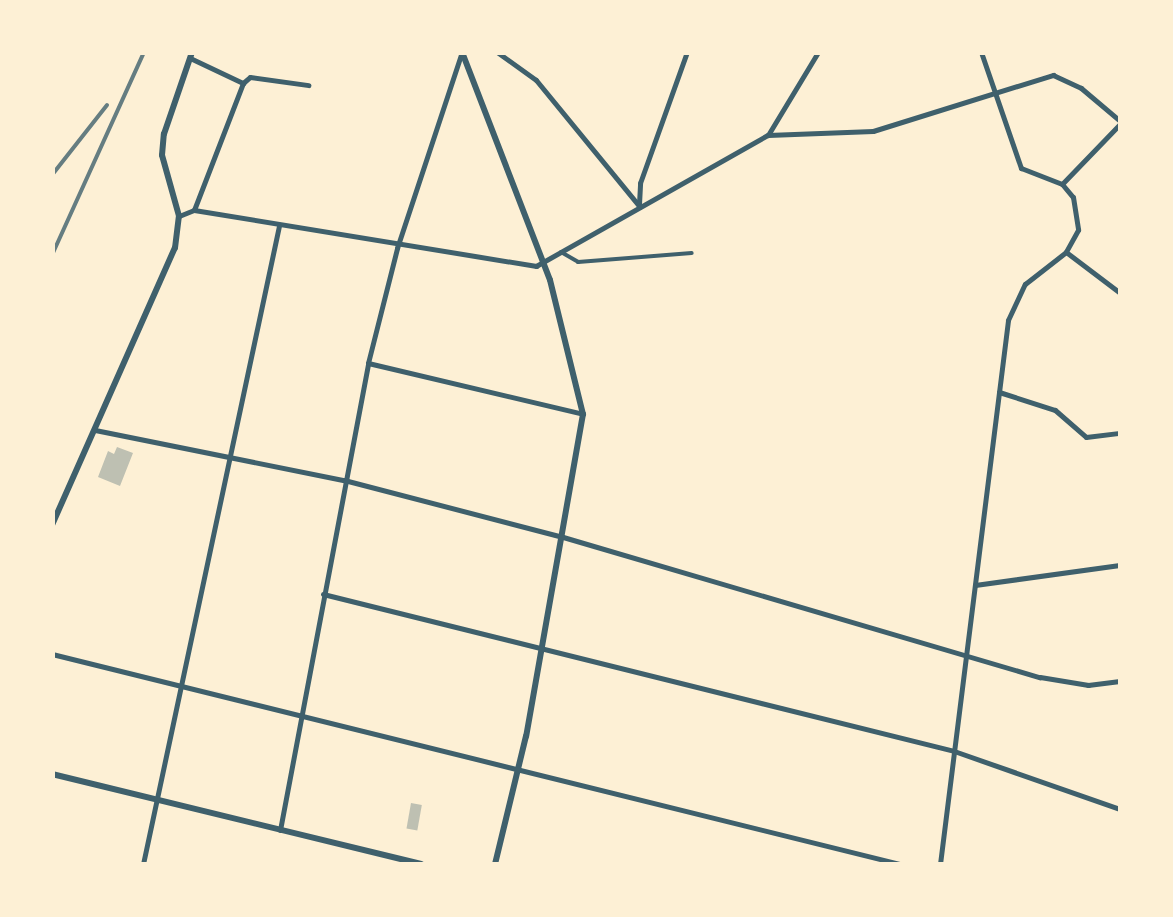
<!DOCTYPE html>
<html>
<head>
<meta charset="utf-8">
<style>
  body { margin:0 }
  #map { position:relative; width:1173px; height:917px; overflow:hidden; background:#fdf0d5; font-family:"Space Grotesk",sans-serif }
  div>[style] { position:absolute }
  .building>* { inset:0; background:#bec0b2; transform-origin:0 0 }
  .pedestrian>* { height:4px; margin:-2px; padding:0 2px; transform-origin:2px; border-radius:2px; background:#3f606c }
  .minor>* { height:5px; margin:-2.5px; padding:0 2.5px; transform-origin:2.5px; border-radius:2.5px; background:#3f606c }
  .tertiary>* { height:6px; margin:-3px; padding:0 3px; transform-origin:3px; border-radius:3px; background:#3f606c }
  .rail>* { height:4px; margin:-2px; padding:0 2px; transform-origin:2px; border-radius:2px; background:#657d81 }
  span { translate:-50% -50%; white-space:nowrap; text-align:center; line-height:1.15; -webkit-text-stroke:8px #fdf0d5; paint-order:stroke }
  .frame { position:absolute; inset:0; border:55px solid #fdf0d5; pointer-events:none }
</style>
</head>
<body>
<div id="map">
  <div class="building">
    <i style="clip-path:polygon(117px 447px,133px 453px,120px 486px,98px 477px,108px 451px,114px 454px)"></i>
    <i style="left:411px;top:803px;width:11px;height:26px;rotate:10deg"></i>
  </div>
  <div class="pedestrian">
    <i style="left:561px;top:252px;width:20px;rotate:30deg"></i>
    <i style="left:578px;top:262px;width:114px;rotate:-4.5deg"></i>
  </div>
  <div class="minor">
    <i style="left:497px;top:52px;width:48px;rotate:35.7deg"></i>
    <i style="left:536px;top:80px;width:164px;rotate:50.7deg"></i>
    <i style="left:981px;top:52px;width:123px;rotate:71deg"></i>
    <i style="left:1021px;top:168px;width:44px;rotate:21.3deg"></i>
    <i style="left:1062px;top:184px;width:17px;rotate:50deg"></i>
    <i style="left:1073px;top:197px;width:33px;rotate:81deg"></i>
    <i style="left:1078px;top:230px;width:25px;rotate:119deg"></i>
    <i style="left:190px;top:58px;width:59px;rotate:25.3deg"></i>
    <i style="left:768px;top:135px;width:97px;rotate:-58.9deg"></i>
    <i style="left:1062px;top:184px;width:83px;rotate:-46deg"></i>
    <i style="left:639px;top:204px;width:21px;rotate:-87deg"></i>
    <i style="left:640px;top:183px;width:139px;rotate:-70.3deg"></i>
    <i style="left:194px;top:210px;width:347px;rotate:9.3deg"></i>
    <i style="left:536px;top:266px;width:266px;rotate:-29.5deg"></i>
    <i style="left:768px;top:135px;width:105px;rotate:-2.2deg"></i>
    <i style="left:873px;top:131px;width:189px;rotate:-17.3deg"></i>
    <i style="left:1053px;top:75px;width:31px;rotate:25deg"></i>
    <i style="left:1081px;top:88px;width:51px;rotate:40.2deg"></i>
    <i style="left:179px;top:216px;width:16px;rotate:-22deg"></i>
    <i style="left:194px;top:210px;width:136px;rotate:-68.9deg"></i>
    <i style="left:243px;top:83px;width:9px;rotate:-41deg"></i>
    <i style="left:250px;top:77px;width:59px;rotate:7.9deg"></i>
    <i style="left:368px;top:363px;width:221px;rotate:13.3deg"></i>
    <i style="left:999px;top:392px;width:59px;rotate:17.8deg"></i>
    <i style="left:1055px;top:410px;width:41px;rotate:41.1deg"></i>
    <i style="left:1086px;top:437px;width:34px;rotate:-7deg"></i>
    <i style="left:95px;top:430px;width:254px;rotate:11.4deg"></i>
    <i style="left:344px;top:480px;width:226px;rotate:14.6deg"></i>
    <i style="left:563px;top:537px;width:497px;rotate:16.4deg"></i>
    <i style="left:1040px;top:677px;width:49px;rotate:9.5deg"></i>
    <i style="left:1088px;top:685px;width:32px;rotate:-7deg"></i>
    <i style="left:975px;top:585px;width:146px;rotate:-7.9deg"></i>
    <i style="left:323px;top:594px;width:650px;rotate:13.97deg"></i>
    <i style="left:954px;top:751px;width:176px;rotate:19.3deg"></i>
    <i style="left:52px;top:654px;width:874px;rotate:13.91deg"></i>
    <i style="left:280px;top:830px;width:475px;rotate:-79.3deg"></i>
    <i style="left:368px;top:363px;width:119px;rotate:-75.8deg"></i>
    <i style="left:397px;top:248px;width:206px;rotate:-71.7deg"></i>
    <i style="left:143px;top:864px;width:652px;rotate:-77.97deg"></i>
    <i style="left:940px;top:864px;width:548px;rotate:-82.87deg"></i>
    <i style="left:1008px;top:320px;width:40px;rotate:-65deg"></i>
    <i style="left:1025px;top:284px;width:52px;rotate:-38deg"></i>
    <i style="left:1066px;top:252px;width:68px;rotate:37.2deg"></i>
  </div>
  <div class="tertiary">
    <i style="left:462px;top:52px;width:244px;rotate:68.9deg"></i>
    <i style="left:550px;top:280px;width:138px;rotate:76.2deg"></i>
    <i style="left:583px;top:414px;width:327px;rotate:100deg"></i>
    <i style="left:526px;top:736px;width:132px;rotate:103.6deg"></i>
    <i style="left:52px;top:525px;width:303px;rotate:-66.1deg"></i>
    <i style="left:175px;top:248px;width:32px;rotate:-83deg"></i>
    <i style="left:179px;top:216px;width:63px;rotate:-105.6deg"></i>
    <i style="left:162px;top:155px;width:21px;rotate:-85deg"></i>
    <i style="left:164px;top:134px;width:87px;rotate:-71.1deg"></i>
    <i style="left:52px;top:774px;width:380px;rotate:13.7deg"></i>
  </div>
  <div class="rail">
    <i style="left:52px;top:175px;width:89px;rotate:-51.8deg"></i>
    <i style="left:52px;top:255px;width:223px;rotate:-65.6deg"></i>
  </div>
  <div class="frame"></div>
</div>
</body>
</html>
